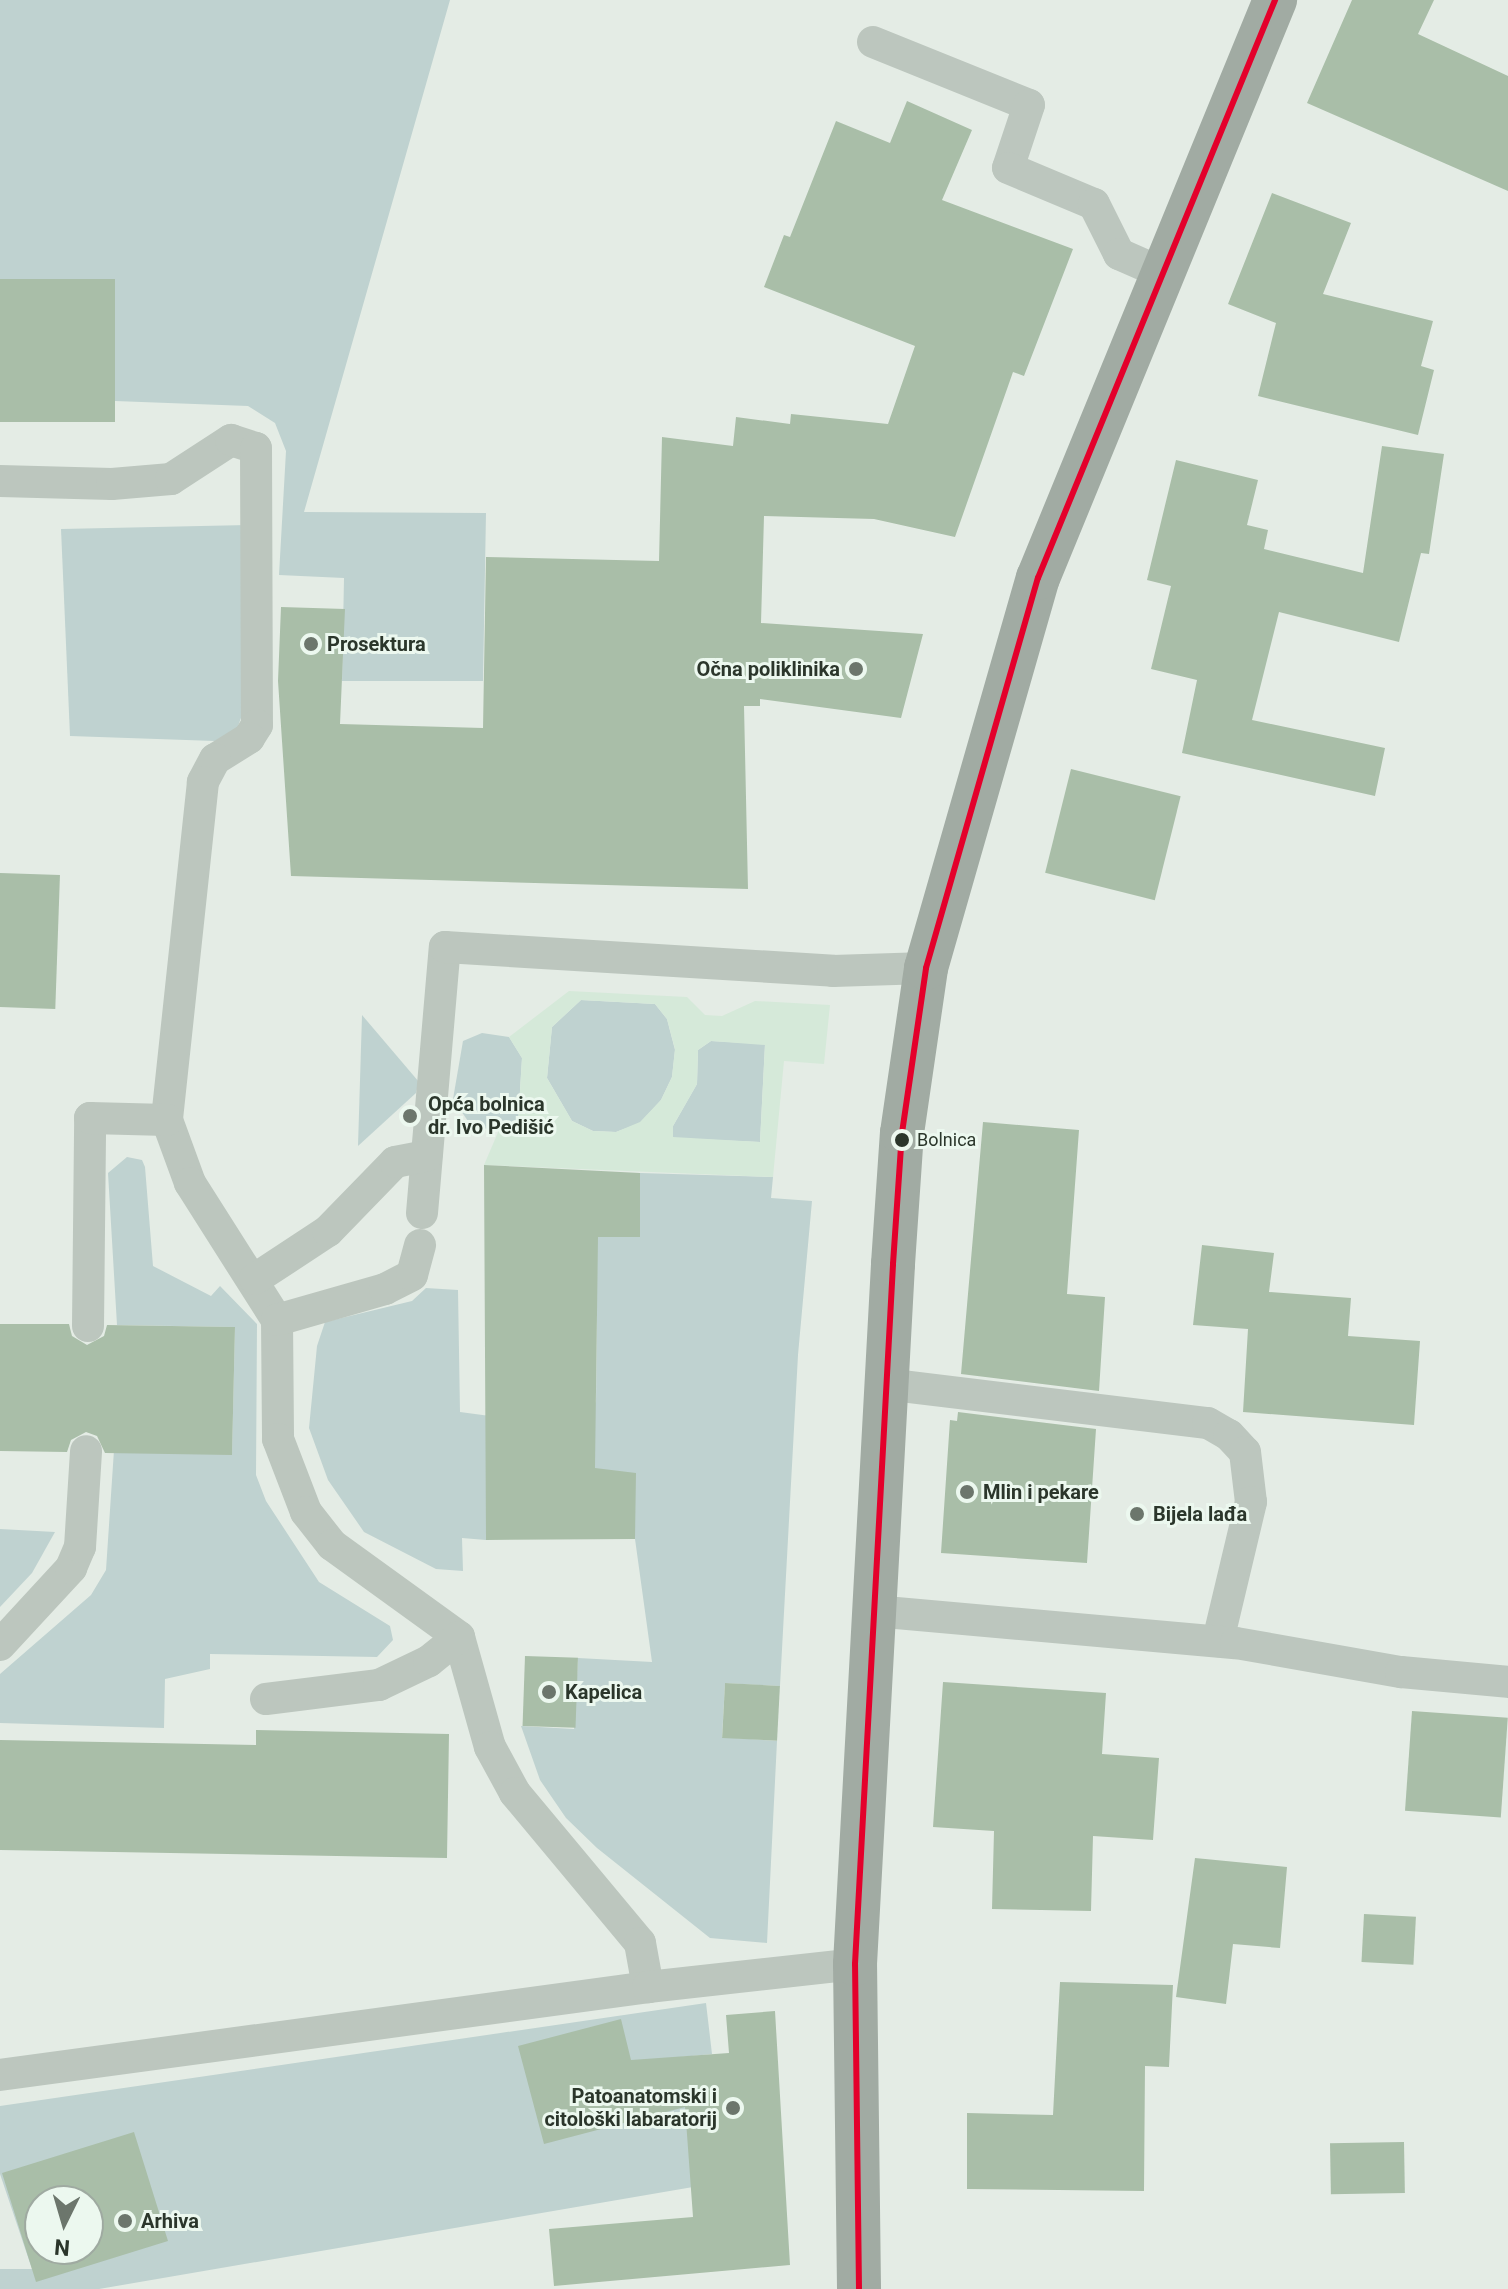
<!DOCTYPE html>
<html>
<head>
<meta charset="utf-8">
<style>
  body { margin:0 }
  #map { position:relative; width:1508px; height:2289px; overflow:hidden; background:#e4ece5; font-family:Roboto,sans-serif }
  div>[style] { position:absolute }
  .green>* { inset:0; background:#bfd2d0 }
  .plaza>* { inset:0; background:#d5e9d9 }
  .building>* { inset:0; background:#a9bea8; transform-origin:0 0 }
  .service>* { height:32px; margin:-16px; padding:0 16px; transform-origin:16px; border-radius:16px; background:#bcc6be }
  .primary>* { height:44px; margin:-22px; padding:0 22px; transform-origin:22px; border-radius:22px; background:#a1aba3 }
  .bus-1>* { height:6px; margin:-3px; padding:0 3px; transform-origin:3px; border-radius:3px; background:#e4002b }
  .dots>* { width:22px; height:22px; translate:-50% -50%; box-sizing:border-box; border:4px solid #ecf8ef; border-radius:50% }
  span { translate:-50% -50%; white-space:nowrap; text-align:center; line-height:1.15; -webkit-text-stroke:6px #ecf8ef; paint-order:stroke }
  .bus-label { font-size:18px; color:#2b362b }
  .left { translate:0 -50%; text-align:left }
  .poi-label { font-size:20px; color:#2b362b; font-weight:700 }
  .right { translate:-100% -50%; text-align:right }
  .north { position:absolute; left:24px; top:2185px; width:80px; height:80px; box-sizing:border-box; background:#ecf8ef; border:2px solid #9faaa1; border-radius:50%; rotate:185deg; font-size:22px; font-weight:700; line-height:32px; text-align:center; color:#2b362b }
  .north::after { content:''; display:block; margin:auto; width:28px; height:36px; background:#6c766c; clip-path:polygon(50% 0,100% 100%,50% 72%,0 100%) }
</style>
</head>
<body>
<div id="map">
  <div class="green">
    <i style="clip-path:polygon(0 0,450px 0,304px 512px,486px 513px,483px 681px,342px 681px,344px 578px,279px 575px,286px 451px,275px 423px,248px 406px,115px 401px,115px 279px,0 279px)"></i>
    <i style="clip-path:polygon(248px 525px,242px 715px,237px 729px,215px 741px,70px 736px,61px 529px)"></i>
    <i style="clip-path:polygon(581px 1000px,655px 1004px,667px 1019px,675px 1050px,672px 1077px,661px 1100px,640px 1123px,616px 1132px,593px 1131px,572px 1121px,547px 1078px,552px 1027px)"></i>
    <i style="clip-path:polygon(362px 1015px,419px 1082px,416px 1093px,358px 1146px)"></i>
    <i style="clip-path:polygon(482px 1033px,509px 1037px,522px 1058px,518px 1123px,499px 1130px,472px 1127px,453px 1099px,463px 1041px)"></i>
    <i style="clip-path:polygon(711px 1041px,765px 1044px,760px 1142px,673px 1138px,673px 1126px,697px 1084px,698px 1050px)"></i>
    <i style="clip-path:polygon(127px 1157px,142px 1160px,145px 1167px,153px 1266px,211px 1296px,220px 1286px,257px 1324px,256px 1475px,266px 1501px,319px 1582px,390px 1626px,393px 1640px,377px 1657px,210px 1654px,210px 1669px,165px 1679px,164px 1728px,0 1723px,0 1674px,91px 1595px,106px 1570px,114px 1450px,232px 1454px,235px 1327px,117px 1325px,108px 1173px)"></i>
    <i style="clip-path:polygon(640px 1173px,773px 1177px,771px 1198px,812px 1201px,798px 1355px,780px 1686px,725px 1683px,722px 1737px,777px 1741px,767px 1943px,710px 1938px,597px 1848px,566px 1818px,540px 1780px,521px 1726px,574px 1729px,578px 1658px,652px 1662px,635px 1539px,570px 1465px,596px 1401px,597px 1305px,575px 1237px,640px 1237px)"></i>
    <i style="clip-path:polygon(426px 1288px,458px 1290px,460px 1412px,490px 1416px,486px 1540px,462px 1538px,463px 1571px,436px 1569px,364px 1532px,328px 1480px,309px 1428px,317px 1346px,325px 1322px,412px 1301px)"></i>
    <i style="clip-path:polygon(0 1529px,55px 1532px,32px 1573px,0 1607px)"></i>
    <i style="clip-path:polygon(evenodd,706px 2003px,712px 2054px,681px 2057px,693px 2187px,99px 2289px,0 2289px,0 2269px,32px 2269px,0 2174px,0 2106px,706px 2003px,40px 2201px,88px 2201px,88px 2249px,40px 2249px,40px 2201px)"></i>
  </div>
  <div class="plaza">
    <i style="clip-path:polygon(evenodd,569px 991px,687px 997px,705px 1015px,722px 1016px,755px 1001px,830px 1005px,824px 1064px,784px 1061px,773px 1177px,484px 1165px,499px 1130px,518px 1123px,522px 1058px,509px 1037px,569px 991px,581px 1000px,655px 1004px,667px 1019px,675px 1049px,672px 1077px,661px 1100px,640px 1122px,616px 1132px,593px 1131px,572px 1121px,547px 1078px,552px 1027px,581px 1000px,569px 991px,711px 1041px,765px 1045px,760px 1142px,673px 1137px,673px 1126px,697px 1084px,698px 1050px,711px 1041px)"></i>
  </div>
  <div class="building">
    <i style="clip-path:polygon(1352px 0,1434px 0,1418px 34px,1508px 76px,1508px 191px,1307px 103px)"></i>
    <i style="clip-path:polygon(907px 101px,972px 130px,942px 200px,1073px 249px,1024px 376px,1013px 372px,955px 537px,874px 519px,764px 516px,761px 623px,923px 634px,901px 718px,760px 699px,760px 706px,744px 706px,748px 889px,291px 876px,278px 681px,281px 607px,345px 609px,340px 724px,483px 728px,486px 557px,659px 561px,662px 437px,733px 446px,736px 417px,790px 424px,791px 414px,888px 424px,915px 346px,764px 287px,784px 235px,790px 237px,836px 121px,890px 143px)"></i>
    <i style="clip-path:polygon(1272px 193px,1351px 223px,1323px 294px,1433px 321px,1421px 366px,1434px 370px,1418px 435px,1258px 396px,1276px 323px,1228px 304px)"></i>
    <i style="left:0;top:279px;width:115px;height:143px"></i>
    <i style="clip-path:polygon(1382px 446px,1444px 454px,1429px 554px,1421px 553px,1399px 642px,1279px 612px,1252px 720px,1385px 748px,1375px 796px,1182px 753px,1197px 680px,1151px 669px,1171px 586px,1147px 580px,1176px 460px,1258px 480px,1247px 525px,1268px 530px,1264px 549px,1363px 573px)"></i>
    <i style="left:1071px;top:769px;width:113px;height:107px;rotate:14deg"></i>
    <i style="left:0;top:873px;width:60px;height:134px;rotate:2deg"></i>
    <i style="clip-path:polygon(983px 1122px,1079px 1130px,1067px 1294px,1105px 1297px,1099px 1391px,961px 1374px)"></i>
    <i style="clip-path:polygon(484px 1165px,640px 1173px,640px 1237px,598px 1237px,595px 1468px,636px 1473px,635px 1539px,486px 1540px)"></i>
    <i style="clip-path:polygon(1202px 1245px,1274px 1253px,1269px 1292px,1351px 1298px,1348px 1336px,1420px 1341px,1414px 1425px,1243px 1412px,1248px 1329px,1193px 1325px)"></i>
    <i style="clip-path:polygon(0 1324px,69px 1324px,72px 1336px,87px 1345px,104px 1336px,107px 1325px,235px 1327px,232px 1455px,105px 1453px,97px 1436px,86px 1432px,71px 1440px,67px 1452px,0 1451px)"></i>
    <i style="clip-path:polygon(958px 1412px,1096px 1429px,1087px 1563px,941px 1553px,950px 1420px,957px 1421px)"></i>
    <i style="left:525px;top:1656px;width:53px;height:70px;rotate:2deg"></i>
    <i style="clip-path:polygon(943px 1682px,1106px 1693px,1102px 1754px,1159px 1758px,1153px 1840px,1093px 1836px,1091px 1911px,992px 1909px,994px 1831px,933px 1827px)"></i>
    <i style="left:725px;top:1683px;width:55px;height:55px;rotate:3deg"></i>
    <i style="left:1412px;top:1711px;width:96px;height:100px;rotate:4deg"></i>
    <i style="clip-path:polygon(256px 1730px,449px 1734px,447px 1858px,0 1850px,0 1740px,256px 1745px)"></i>
    <i style="clip-path:polygon(1195px 1858px,1287px 1867px,1280px 1948px,1233px 1944px,1226px 2004px,1176px 1997px)"></i>
    <i style="left:1364px;top:1914px;width:52px;height:48px;rotate:3deg"></i>
    <i style="clip-path:polygon(1060px 1982px,1173px 1985px,1169px 2067px,1145px 2066px,1144px 2191px,967px 2189px,967px 2113px,1053px 2115px)"></i>
    <i style="clip-path:polygon(775px 2011px,790px 2265px,554px 2286px,549px 2229px,693px 2217px,685px 2107px,544px 2144px,518px 2046px,621px 2019px,631px 2060px,729px 2053px,726px 2015px)"></i>
    <i style="clip-path:polygon(evenodd,134px 2132px,168px 2241px,36px 2282px,2px 2173px,134px 2132px,40px 2201px,88px 2201px,88px 2249px,40px 2249px,40px 2201px)"></i>
    <i style="left:1404px;top:2142px;width:51px;height:74px;rotate:89deg"></i>
  </div>
  <div class="service">
    <i style="left:873px;top:42px;width:168px;rotate:22deg"></i>
    <i style="left:1029px;top:105px;width:66px;rotate:108.4deg"></i>
    <i style="left:1008px;top:168px;width:93px;rotate:22.7deg"></i>
    <i style="left:1094px;top:204px;width:56px;rotate:63.4deg"></i>
    <i style="left:1119px;top:254px;width:45px;rotate:23.7deg"></i>
    <i style="left:0;top:481px;width:112px;rotate:1.5deg"></i>
    <i style="left:112px;top:484px;width:59px;rotate:-4.8deg"></i>
    <i style="left:171px;top:479px;width:72px;rotate:-33deg"></i>
    <i style="left:231px;top:440px;width:26px;rotate:18deg"></i>
    <i style="left:256px;top:448px;width:277px;rotate:89.8deg"></i>
    <i style="left:257px;top:725px;width:15px;rotate:122deg"></i>
    <i style="left:249px;top:738px;width:40px;rotate:148deg"></i>
    <i style="left:215px;top:759px;width:26px;rotate:118deg"></i>
    <i style="left:203px;top:782px;width:340px;rotate:96.1deg"></i>
    <i style="left:167px;top:1120px;width:67px;rotate:69.9deg"></i>
    <i style="left:190px;top:1183px;width:162px;rotate:57.6deg"></i>
    <i style="left:277px;top:1320px;width:119px;rotate:89.5deg"></i>
    <i style="left:278px;top:1439px;width:78px;rotate:69deg"></i>
    <i style="left:306px;top:1512px;width:42px;rotate:51.8deg"></i>
    <i style="left:332px;top:1545px;width:157px;rotate:35.9deg"></i>
    <i style="left:459px;top:1637px;width:114px;rotate:74.3deg"></i>
    <i style="left:490px;top:1747px;width:52px;rotate:61.5deg"></i>
    <i style="left:515px;top:1793px;width:195px;rotate:50.2deg"></i>
    <i style="left:640px;top:1943px;width:45px;rotate:79.7deg"></i>
    <i style="left:422px;top:1213px;width:267px;rotate:-85.1deg"></i>
    <i style="left:445px;top:947px;width:389px;rotate:3.5deg"></i>
    <i style="left:833px;top:971px;width:93px;rotate:-1.8deg"></i>
    <i style="left:255px;top:1279px;width:87px;rotate:-33.3deg"></i>
    <i style="left:328px;top:1231px;width:96px;rotate:-45.8deg"></i>
    <i style="left:395px;top:1162px;width:32px;rotate:-11deg"></i>
    <i style="left:277px;top:1320px;width:112px;rotate:-16deg"></i>
    <i style="left:385px;top:1289px;width:30px;rotate:-27deg"></i>
    <i style="left:412px;top:1275px;width:31px;rotate:-75deg"></i>
    <i style="left:88px;top:1326px;width:208px;rotate:-89.4deg"></i>
    <i style="left:90px;top:1118px;width:77px;rotate:1.5deg"></i>
    <i style="left:885px;top:1384px;width:325px;rotate:6.9deg"></i>
    <i style="left:1208px;top:1423px;width:24px;rotate:30deg"></i>
    <i style="left:1229px;top:1435px;width:23px;rotate:47deg"></i>
    <i style="left:1245px;top:1452px;width:50px;rotate:83.2deg"></i>
    <i style="left:1251px;top:1502px;width:143px;rotate:103.4deg"></i>
    <i style="left:874px;top:1611px;width:363px;rotate:5.1deg"></i>
    <i style="left:1236px;top:1643px;width:168px;rotate:10deg"></i>
    <i style="left:1401px;top:1672px;width:107px;rotate:5.3deg"></i>
    <i style="left:0;top:1645px;width:105px;rotate:-47.3deg"></i>
    <i style="left:71px;top:1568px;width:23px;rotate:-67deg"></i>
    <i style="left:80px;top:1547px;width:96px;rotate:-86.4deg"></i>
    <i style="left:266px;top:1699px;width:114px;rotate:-7.1deg"></i>
    <i style="left:379px;top:1685px;width:55px;rotate:-25.6deg"></i>
    <i style="left:429px;top:1661px;width:38px;rotate:-39deg"></i>
    <i style="left:0;top:2075px;width:654px;rotate:-7.73deg"></i>
    <i style="left:648px;top:1987px;width:208px;rotate:-6.3deg"></i>
  </div>
  <div class="primary">
    <i style="left:859px;top:2289px;width:325px;rotate:-90.7deg"></i>
    <i style="left:855px;top:1964px;width:701px;rotate:-86.89deg"></i>
    <i style="left:893px;top:1264px;width:131px;rotate:-86.1deg"></i>
    <i style="left:902px;top:1133px;width:167px;rotate:-81.7deg"></i>
    <i style="left:926px;top:968px;width:406px;rotate:-74deg"></i>
    <i style="left:1038px;top:578px;width:625px;rotate:-67.7deg"></i>
  </div>
  <div class="bus-1">
    <i style="left:859px;top:2289px;width:325px;rotate:-90.7deg"></i>
    <i style="left:855px;top:1964px;width:701px;rotate:-86.89deg"></i>
    <i style="left:893px;top:1264px;width:131px;rotate:-86.1deg"></i>
    <i style="left:902px;top:1133px;width:167px;rotate:-81.7deg"></i>
    <i style="left:926px;top:968px;width:406px;rotate:-74deg"></i>
    <i style="left:1038px;top:578px;width:625px;rotate:-67.7deg"></i>
  </div>
  <div class="dots">
    <i style="left:311px;top:644px;background:#6c766c"></i>
    <i style="left:856px;top:669px;background:#6c766c"></i>
    <i style="left:410px;top:1116px;background:#6c766c"></i>
    <i style="left:902px;top:1140px;background:#2b362b"></i>
    <i style="left:967px;top:1492px;background:#6c766c"></i>
    <i style="left:1137px;top:1514px;background:#6c766c"></i>
    <i style="left:549px;top:1692px;background:#6c766c"></i>
    <i style="left:733px;top:2108px;background:#6c766c"></i>
    <i style="left:125px;top:2221px;background:#6c766c"></i>
  </div>
  <div class="bus-label">
    <span class="left" style="left:917px;top:1140px">Bolnica</span>
  </div>
  <div class="poi-label">
    <span class="left" style="left:327px;top:644px">Prosektura</span>
    <span class="right" style="left:840px;top:669px">Očna poliklinika</span>
    <span class="left" style="left:428px;top:1116px">Opća bolnica<br>dr. Ivo Pedišić</span>
    <span class="left" style="left:983px;top:1492px">Mlin i pekare</span>
    <span class="left" style="left:1153px;top:1514px">Bijela lađa</span>
    <span class="left" style="left:565px;top:1692px">Kapelica</span>
    <span class="right" style="left:717px;top:2108px">Patoanatomski i<br>citološki labaratorij</span>
    <span class="left" style="left:141px;top:2221px">Arhiva</span>
  </div>
  <div class="north">N</div>
</div>
</body>
</html>
